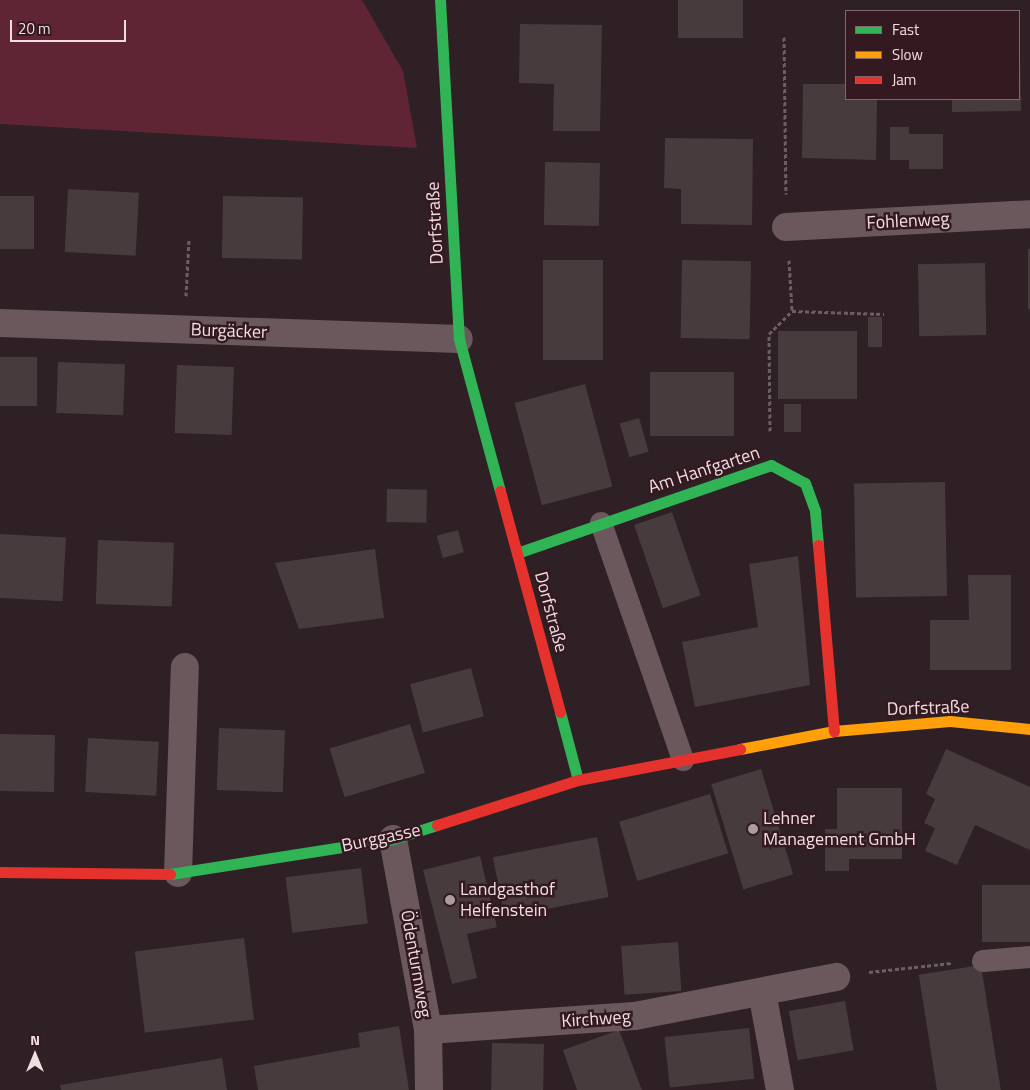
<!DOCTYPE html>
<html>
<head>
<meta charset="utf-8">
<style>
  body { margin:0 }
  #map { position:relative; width:1030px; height:1090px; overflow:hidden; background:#2e2024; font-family:"Titillium Web",sans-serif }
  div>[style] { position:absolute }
  .green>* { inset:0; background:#602535 }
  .building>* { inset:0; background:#473b3e; transform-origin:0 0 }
  .path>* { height:3px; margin-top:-1.5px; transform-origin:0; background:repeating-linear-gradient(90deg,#6d5e61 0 4px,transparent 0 6.5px) }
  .lane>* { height:22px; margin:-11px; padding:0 11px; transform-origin:11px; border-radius:11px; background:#6a585c }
  .street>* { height:28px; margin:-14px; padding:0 14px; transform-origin:14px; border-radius:14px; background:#6a585c }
  .fast>* { height:11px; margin:-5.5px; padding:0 5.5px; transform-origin:5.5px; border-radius:5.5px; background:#30b455 }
  .slow>* { height:11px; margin:-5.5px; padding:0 5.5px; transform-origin:5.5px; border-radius:5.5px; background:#ff9f0a }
  .jam>* { height:11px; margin:-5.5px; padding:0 5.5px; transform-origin:5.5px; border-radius:5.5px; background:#e5322d }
  .dots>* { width:14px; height:14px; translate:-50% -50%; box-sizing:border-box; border:2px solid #341a20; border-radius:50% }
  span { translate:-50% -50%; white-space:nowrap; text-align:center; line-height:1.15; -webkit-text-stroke:5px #341a20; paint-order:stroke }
  .street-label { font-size:18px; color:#f1dee1 }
  .poi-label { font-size:18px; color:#f1dee1 }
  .left { translate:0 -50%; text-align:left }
  .legend { position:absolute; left:845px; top:10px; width:175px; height:90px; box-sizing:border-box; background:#341a20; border:1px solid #80686d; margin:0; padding:6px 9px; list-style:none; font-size:15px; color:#f1dee1 }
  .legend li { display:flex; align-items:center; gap:10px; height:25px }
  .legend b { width:25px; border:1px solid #80686d }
  .north { position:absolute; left:10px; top:1030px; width:50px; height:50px; -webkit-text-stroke:4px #341a20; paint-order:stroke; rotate:0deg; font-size:14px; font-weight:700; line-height:20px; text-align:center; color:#f1dee1 }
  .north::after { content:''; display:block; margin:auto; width:18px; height:22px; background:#f1dee1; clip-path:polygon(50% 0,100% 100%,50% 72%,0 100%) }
  .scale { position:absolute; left:10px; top:20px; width:116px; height:22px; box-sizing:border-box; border:2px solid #f1dee1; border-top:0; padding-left:6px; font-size:15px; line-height:18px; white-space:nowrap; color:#f1dee1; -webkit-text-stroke:4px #341a20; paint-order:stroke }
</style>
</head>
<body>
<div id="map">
  <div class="green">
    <i style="clip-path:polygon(0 0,362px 0,403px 71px,417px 148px,0 124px)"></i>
  </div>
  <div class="building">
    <i style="left:678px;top:0;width:65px;height:38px"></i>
    <i style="clip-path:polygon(520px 24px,602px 25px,600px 131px,553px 131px,554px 84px,519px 83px)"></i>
    <i style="clip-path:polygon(1020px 56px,1021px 111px,952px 112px,952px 99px,1019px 99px)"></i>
    <i style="clip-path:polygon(803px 84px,846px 84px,846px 99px,877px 99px,876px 160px,802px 158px)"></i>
    <i style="clip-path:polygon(890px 127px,909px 127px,909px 134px,943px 134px,943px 169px,909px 169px,909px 160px,890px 160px)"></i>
    <i style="clip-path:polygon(665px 138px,753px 139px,752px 225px,681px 224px,681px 189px,664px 188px)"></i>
    <i style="left:545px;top:162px;width:55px;height:63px;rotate:1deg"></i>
    <i style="left:68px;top:189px;width:71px;height:63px;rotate:3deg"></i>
    <i style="left:0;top:196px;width:34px;height:53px"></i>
    <i style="left:223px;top:196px;width:80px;height:62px;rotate:1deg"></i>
    <i style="left:1028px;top:249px;width:2px;height:60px"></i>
    <i style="left:543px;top:260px;width:60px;height:100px"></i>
    <i style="left:682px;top:260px;width:69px;height:78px;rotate:1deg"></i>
    <i style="left:985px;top:263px;width:72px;height:67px;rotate:89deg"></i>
    <i style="left:868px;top:317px;width:14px;height:30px"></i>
    <i style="left:857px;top:331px;width:68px;height:79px;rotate:90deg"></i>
    <i style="left:0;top:357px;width:37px;height:49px"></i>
    <i style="left:58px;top:362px;width:67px;height:51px;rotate:2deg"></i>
    <i style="left:177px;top:365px;width:57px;height:68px;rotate:2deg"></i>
    <i style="left:734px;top:372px;width:64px;height:84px;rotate:90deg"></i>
    <i style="left:585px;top:384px;width:106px;height:73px;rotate:75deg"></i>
    <i style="left:784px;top:404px;width:17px;height:28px"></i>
    <i style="left:639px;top:418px;width:35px;height:20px;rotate:74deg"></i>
    <i style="left:945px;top:482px;width:114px;height:91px;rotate:89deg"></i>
    <i style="left:387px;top:489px;width:40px;height:33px;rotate:1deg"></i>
    <i style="left:672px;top:512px;width:88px;height:40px;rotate:71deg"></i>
    <i style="left:458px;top:530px;width:23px;height:22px;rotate:75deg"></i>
    <i style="left:0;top:534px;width:66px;height:64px;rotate:3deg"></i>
    <i style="left:98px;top:540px;width:76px;height:64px;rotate:2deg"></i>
    <i style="clip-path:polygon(375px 549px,384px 618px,299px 629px,275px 563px)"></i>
    <i style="clip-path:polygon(798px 556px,810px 685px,695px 707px,682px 642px,758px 627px,749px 564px)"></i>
    <i style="clip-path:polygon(968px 575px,1011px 575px,1011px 670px,930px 670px,930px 620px,969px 620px)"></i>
    <i style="left:471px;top:668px;width:50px;height:63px;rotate:75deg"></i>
    <i style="left:410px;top:724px;width:51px;height:84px;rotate:73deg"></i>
    <i style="left:219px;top:728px;width:66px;height:62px;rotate:2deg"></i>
    <i style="left:0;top:734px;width:55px;height:57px;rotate:1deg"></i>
    <i style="left:88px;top:738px;width:71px;height:54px;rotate:3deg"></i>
    <i style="clip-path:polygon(946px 749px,1030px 787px,1030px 850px,975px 825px,957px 865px,925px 851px,935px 828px,924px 823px,935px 799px,926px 794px)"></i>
    <i style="left:761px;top:769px;width:110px;height:52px;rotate:73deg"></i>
    <i style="clip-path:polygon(837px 788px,902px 788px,902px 859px,849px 859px,849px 871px,825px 871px,825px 829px,837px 829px)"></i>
    <i style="left:710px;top:794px;width:62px;height:95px;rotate:73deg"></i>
    <i style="left:597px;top:837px;width:61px;height:106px;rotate:79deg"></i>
    <i style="clip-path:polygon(480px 856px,497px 927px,467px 934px,477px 978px,452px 984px,423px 870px)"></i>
    <i style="left:361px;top:868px;width:56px;height:76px;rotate:83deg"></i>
    <i style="left:1030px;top:885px;width:57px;height:48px;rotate:90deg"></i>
    <i style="left:244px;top:938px;width:82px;height:110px;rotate:83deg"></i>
    <i style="left:678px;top:942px;width:49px;height:57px;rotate:86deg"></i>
    <i style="left:981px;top:965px;width:127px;height:63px;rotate:81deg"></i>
    <i style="left:845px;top:1001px;width:50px;height:57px;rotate:80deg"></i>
    <i style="clip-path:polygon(399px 1026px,409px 1090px,258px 1090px,254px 1066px,360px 1047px,358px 1033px)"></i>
    <i style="left:749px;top:1028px;width:51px;height:85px;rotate:84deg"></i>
    <i style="clip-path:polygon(619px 1030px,642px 1090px,577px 1090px,563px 1050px)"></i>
    <i style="left:492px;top:1043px;width:52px;height:47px;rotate:1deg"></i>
    <i style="clip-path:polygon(222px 1058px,227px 1090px,61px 1090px,60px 1085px)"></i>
  </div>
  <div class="path">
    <i style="left:784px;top:37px;width:157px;rotate:89.3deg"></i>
    <i style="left:789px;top:260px;width:51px;rotate:86.6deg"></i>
    <i style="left:792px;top:311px;width:92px;rotate:1.9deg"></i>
    <i style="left:186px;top:296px;width:58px;rotate:-87deg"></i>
    <i style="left:770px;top:431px;width:97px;rotate:-90.6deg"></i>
    <i style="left:769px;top:334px;width:33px;rotate:-45deg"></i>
    <i style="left:869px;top:972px;width:83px;rotate:-6.2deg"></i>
  </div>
  <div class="lane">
    <i style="left:601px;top:523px;width:251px;rotate:70.9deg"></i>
    <i style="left:983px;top:961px;width:47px;rotate:-4.9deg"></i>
  </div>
  <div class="street">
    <i style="left:786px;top:227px;width:244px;rotate:-3deg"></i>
    <i style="left:0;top:323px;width:459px;rotate:2deg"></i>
    <i style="left:393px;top:839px;width:194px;rotate:79.6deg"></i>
    <i style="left:428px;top:1030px;width:60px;rotate:89deg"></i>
    <i style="left:178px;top:873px;width:206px;rotate:-88.1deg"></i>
    <i style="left:762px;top:992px;width:100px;rotate:79.6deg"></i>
    <i style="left:428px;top:1030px;width:207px;rotate:-3.9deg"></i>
    <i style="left:635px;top:1016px;width:205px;rotate:-11deg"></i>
  </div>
  <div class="fast">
    <i style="left:440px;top:0;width:340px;rotate:86.8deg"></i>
    <i style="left:459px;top:339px;width:157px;rotate:74.9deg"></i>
    <i style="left:517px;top:553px;width:269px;rotate:-19.1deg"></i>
    <i style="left:771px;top:465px;width:38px;rotate:28deg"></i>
    <i style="left:805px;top:483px;width:30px;rotate:70deg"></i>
    <i style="left:815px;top:511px;width:34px;rotate:85deg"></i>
    <i style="left:560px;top:712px;width:70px;rotate:75.2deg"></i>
    <i style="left:170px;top:874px;width:226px;rotate:-8.9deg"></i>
    <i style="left:393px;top:839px;width:46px;rotate:-17.7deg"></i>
  </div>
  <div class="slow">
    <i style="left:740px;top:749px;width:96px;rotate:-10.8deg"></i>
    <i style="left:834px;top:731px;width:116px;rotate:-4.9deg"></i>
    <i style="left:950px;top:721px;width:80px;rotate:5.7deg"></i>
  </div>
  <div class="jam">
    <i style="left:500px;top:491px;width:229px;rotate:74.8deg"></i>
    <i style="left:818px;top:545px;width:187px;rotate:85.1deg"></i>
    <i style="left:437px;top:825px;width:148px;rotate:-17.7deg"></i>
    <i style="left:578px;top:780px;width:165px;rotate:-10.8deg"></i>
    <i style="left:0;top:872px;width:170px;rotate:0.7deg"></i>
  </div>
  <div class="dots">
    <i style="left:753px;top:829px;background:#ad9c9f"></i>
    <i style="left:450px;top:900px;background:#ad9c9f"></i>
  </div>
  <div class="street-label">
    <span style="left:908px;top:221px;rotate:-3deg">Fohlenweg</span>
    <span style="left:435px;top:223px;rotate:-93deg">Dorfstraße</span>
    <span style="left:229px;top:331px;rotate:2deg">Burgäcker</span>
    <span style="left:704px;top:470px;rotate:-18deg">Am Hanfgarten</span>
    <span style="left:551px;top:612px;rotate:75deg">Dorfstraße</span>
    <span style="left:928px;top:708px;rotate:-2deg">Dorfstraße</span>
    <span style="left:381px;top:838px;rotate:-12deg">Burggasse</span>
    <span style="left:416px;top:964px;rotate:80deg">Ödenturmweg</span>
    <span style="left:596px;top:1019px;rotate:-4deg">Kirchweg</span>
  </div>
  <div class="poi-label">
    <span class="left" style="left:763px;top:829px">Lehner<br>Management GmbH</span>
    <span class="left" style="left:460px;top:900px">Landgasthof<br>Helfenstein</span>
  </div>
  <ul class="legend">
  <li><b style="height:6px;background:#30b455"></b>Fast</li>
  <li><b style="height:6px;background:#ff9f0a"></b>Slow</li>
  <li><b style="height:6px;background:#e5322d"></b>Jam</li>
  </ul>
  <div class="north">N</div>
  <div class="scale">20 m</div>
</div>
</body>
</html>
